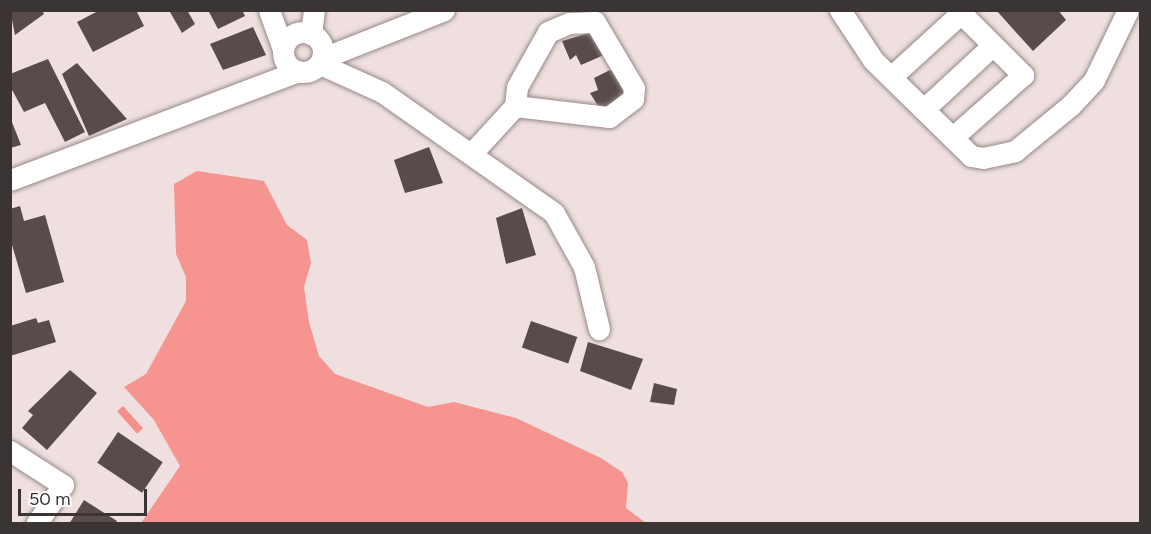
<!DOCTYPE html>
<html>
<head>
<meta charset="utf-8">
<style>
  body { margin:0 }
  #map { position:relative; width:1151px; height:534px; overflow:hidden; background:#efe0df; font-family:Figtree,sans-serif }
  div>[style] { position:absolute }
  .forest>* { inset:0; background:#f6948f }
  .water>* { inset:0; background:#f2918c; transform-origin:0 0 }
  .building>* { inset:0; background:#584c4b; transform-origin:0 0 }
  .roads { filter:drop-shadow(0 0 2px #968988) drop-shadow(0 0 2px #968988) }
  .minor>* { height:21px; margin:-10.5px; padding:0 10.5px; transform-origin:10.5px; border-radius:10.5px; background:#fff }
  .minor>.ring { margin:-10.5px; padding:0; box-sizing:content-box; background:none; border:21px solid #fff; border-radius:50% }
  span { translate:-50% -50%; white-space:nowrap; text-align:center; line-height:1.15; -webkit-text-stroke:6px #fff; paint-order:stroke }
  .frame { position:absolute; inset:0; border:12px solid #3a3434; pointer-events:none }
  .scale { position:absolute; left:18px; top:489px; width:129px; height:27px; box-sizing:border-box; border:3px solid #3a3434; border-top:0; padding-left:8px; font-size:18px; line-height:21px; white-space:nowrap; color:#3a3434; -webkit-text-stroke:4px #fff; paint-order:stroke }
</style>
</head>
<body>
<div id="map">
  <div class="forest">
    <i style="clip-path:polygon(197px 171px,264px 181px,287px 225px,307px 240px,311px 263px,304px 287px,309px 322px,319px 356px,335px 374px,428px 407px,454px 402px,516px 418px,601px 458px,622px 472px,628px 483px,626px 508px,646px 523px,141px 523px,180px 466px,154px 420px,124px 387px,146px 374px,186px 301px,186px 277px,176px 254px,174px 184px)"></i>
  </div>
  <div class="water">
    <i style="left:123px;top:406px;width:30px;height:8px;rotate:48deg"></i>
  </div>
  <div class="building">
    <i style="clip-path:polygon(10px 10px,42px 10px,44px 14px,15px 35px)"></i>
    <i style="clip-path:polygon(100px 10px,136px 10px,144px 26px,93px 52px,77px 22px)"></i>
    <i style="clip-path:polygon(187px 10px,195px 24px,182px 33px,170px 12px)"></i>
    <i style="clip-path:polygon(208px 10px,242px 10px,245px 16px,218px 29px)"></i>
    <i style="clip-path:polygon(996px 10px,1058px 10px,1066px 20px,1033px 51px)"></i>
    <i style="clip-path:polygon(253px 27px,266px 55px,223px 70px,210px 44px)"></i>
    <i style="clip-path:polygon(592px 32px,604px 55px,581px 65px,576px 55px,570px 60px,562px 41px)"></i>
    <i style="clip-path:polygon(48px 59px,85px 132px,65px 142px,45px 103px,24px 112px,10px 86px,10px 74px)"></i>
    <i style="clip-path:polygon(77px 63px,127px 119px,89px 136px,62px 74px)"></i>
    <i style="clip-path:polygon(612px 69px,627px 94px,603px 114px,590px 93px,598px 90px,594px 78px)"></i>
    <i style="clip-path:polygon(10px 117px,21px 145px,10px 148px)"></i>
    <i style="clip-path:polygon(429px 147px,443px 183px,405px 193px,394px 160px)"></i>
    <i style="clip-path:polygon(20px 206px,24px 221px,45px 215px,64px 282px,26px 293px,10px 238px,10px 209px)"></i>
    <i style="clip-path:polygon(522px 208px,536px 255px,506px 264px,496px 218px)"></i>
    <i style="clip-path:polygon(36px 318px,38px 323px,49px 320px,56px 342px,10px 356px,10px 326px)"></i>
    <i style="left:531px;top:321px;width:49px;height:28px;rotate:19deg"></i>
    <i style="clip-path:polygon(588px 342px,643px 359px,631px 390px,580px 371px)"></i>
    <i style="clip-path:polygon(70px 370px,97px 393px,47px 450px,22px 428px,33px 415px,28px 411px)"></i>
    <i style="clip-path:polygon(654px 383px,677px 389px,674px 405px,650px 402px)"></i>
    <i style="left:118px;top:432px;width:54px;height:37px;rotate:34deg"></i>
    <i style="clip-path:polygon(84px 500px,117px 521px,115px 524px,69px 524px)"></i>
  </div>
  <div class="roads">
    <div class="minor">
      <i style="left:269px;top:10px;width:41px;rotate:70.3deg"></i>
      <i style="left:840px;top:10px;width:60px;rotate:56.6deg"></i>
      <i style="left:873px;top:60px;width:137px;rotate:44.4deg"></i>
      <i style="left:971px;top:156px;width:12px;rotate:9deg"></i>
      <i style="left:983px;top:158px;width:33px;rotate:-12deg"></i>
      <i style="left:1015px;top:151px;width:72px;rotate:-39.4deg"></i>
      <i style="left:1071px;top:105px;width:34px;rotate:-47deg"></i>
      <i style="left:1094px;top:80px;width:78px;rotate:-64.1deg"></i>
      <i class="ring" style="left:283px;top:32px;width:19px;height:19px"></i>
      <i style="left:311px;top:34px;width:24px;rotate:-83deg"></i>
      <i style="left:323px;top:58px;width:130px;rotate:-21.6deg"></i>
      <i style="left:320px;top:64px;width:68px;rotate:24.3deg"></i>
      <i style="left:382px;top:92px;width:210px;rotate:35.1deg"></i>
      <i style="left:554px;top:213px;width:62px;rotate:60.9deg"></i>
      <i style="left:584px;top:267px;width:64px;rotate:76.4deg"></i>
      <i style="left:891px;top:77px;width:95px;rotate:-42.4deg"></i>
      <i style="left:961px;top:13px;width:88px;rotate:45deg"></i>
      <i style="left:1023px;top:75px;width:94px;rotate:138.5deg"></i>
      <i style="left:924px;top:109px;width:94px;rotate:-42.8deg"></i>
      <i style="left:471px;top:154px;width:65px;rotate:-47.5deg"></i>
      <i style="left:515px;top:106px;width:95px;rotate:6.7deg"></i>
      <i style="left:609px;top:117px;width:30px;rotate:-37deg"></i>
      <i style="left:633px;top:99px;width:11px;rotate:-85deg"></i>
      <i style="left:634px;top:88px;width:77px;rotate:-120.6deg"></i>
      <i style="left:595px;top:22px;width:26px;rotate:178deg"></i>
      <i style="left:569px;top:23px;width:23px;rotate:157deg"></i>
      <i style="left:548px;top:32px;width:63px;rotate:119.4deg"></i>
      <i style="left:517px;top:87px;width:19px;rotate:96deg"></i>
      <i style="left:10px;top:180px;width:306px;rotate:-20.7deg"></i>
      <i style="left:10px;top:451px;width:63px;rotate:32.7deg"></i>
      <i style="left:63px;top:485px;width:47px;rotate:124.7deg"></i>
    </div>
  </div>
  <div class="frame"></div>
  <div class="scale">50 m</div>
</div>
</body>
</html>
